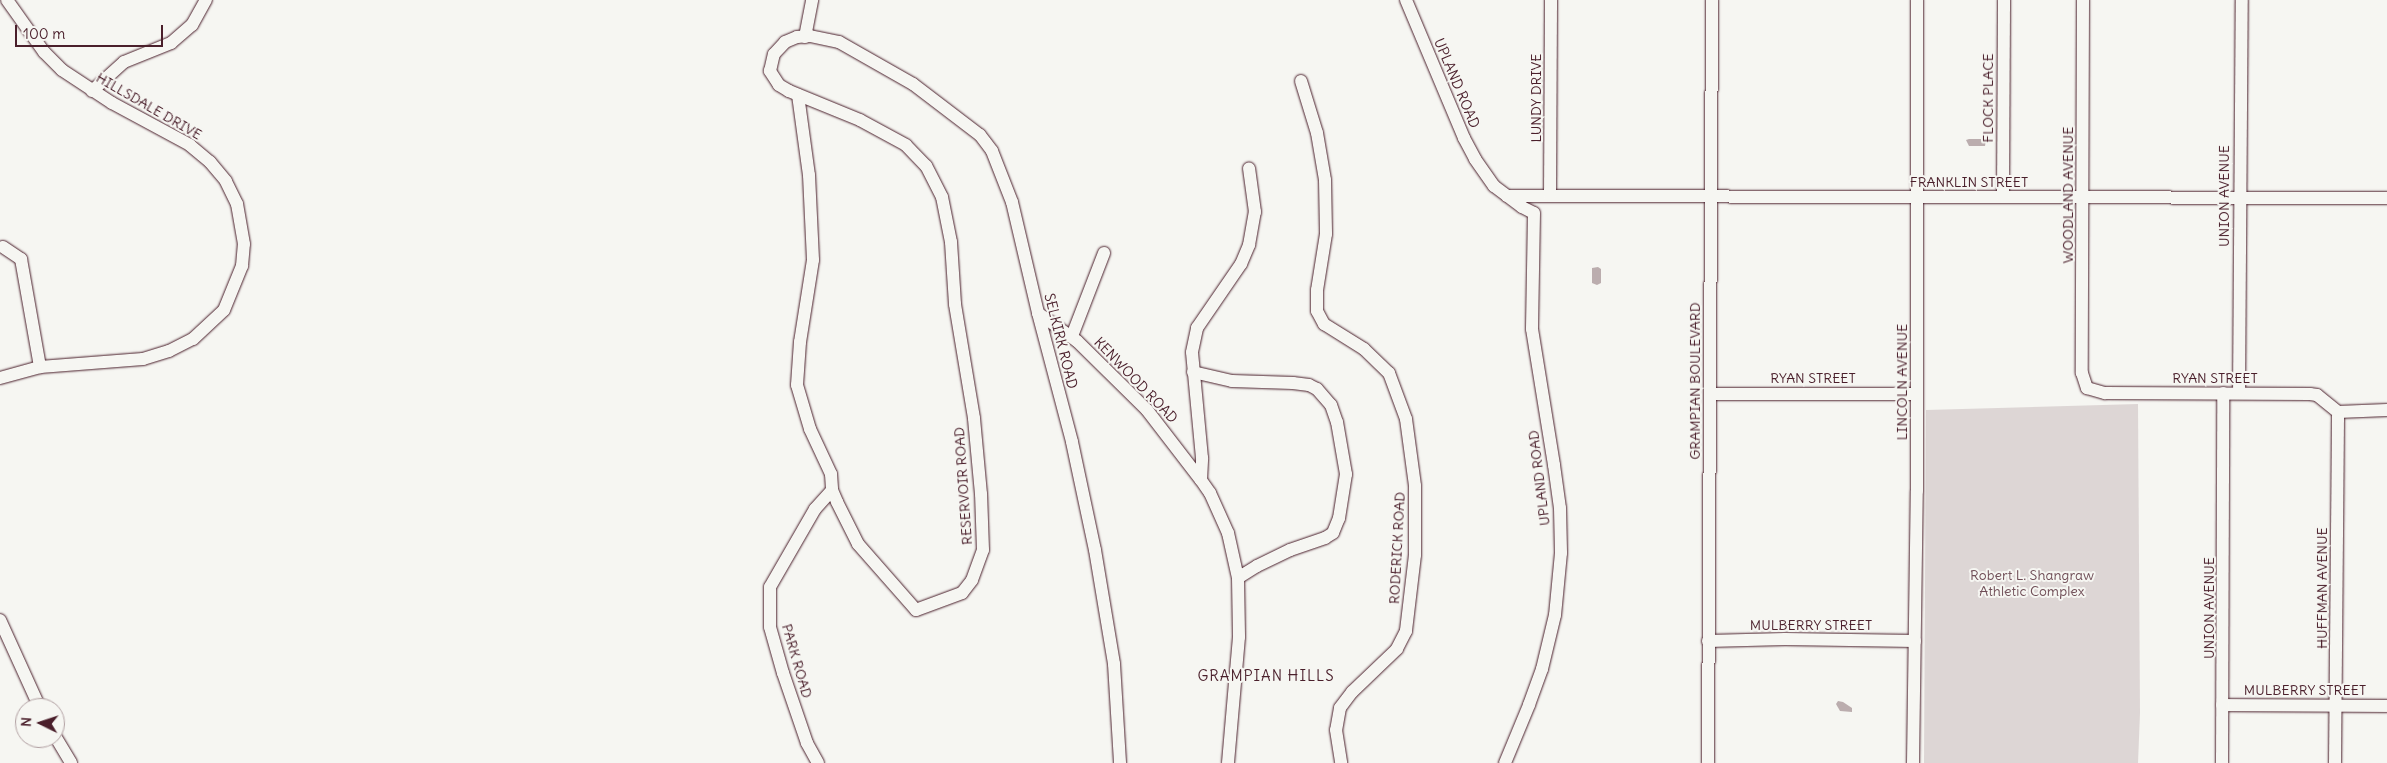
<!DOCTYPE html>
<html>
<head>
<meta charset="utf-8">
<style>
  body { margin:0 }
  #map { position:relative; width:2387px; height:763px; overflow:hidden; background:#f6f6f2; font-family:Delius,sans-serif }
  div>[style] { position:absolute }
  .green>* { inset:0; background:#ddd6d5 }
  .water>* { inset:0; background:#bbadae }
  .roads { filter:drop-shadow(0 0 1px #4a1f2b) drop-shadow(0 0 1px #4a1f2b) }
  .minor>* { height:12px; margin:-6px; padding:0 6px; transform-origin:6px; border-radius:6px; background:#f6f6f2 }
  span { translate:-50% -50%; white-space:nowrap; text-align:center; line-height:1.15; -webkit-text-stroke:4px #f6f6f2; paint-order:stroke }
  .street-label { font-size:14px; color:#4a1f2b }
  .park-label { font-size:14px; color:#6f4d56 }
  .neighbourhood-label { font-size:15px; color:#4a1f2b; letter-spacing:1px }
  .north { position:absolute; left:15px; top:698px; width:50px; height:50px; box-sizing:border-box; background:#f6f6f2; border:1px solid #b1a0a2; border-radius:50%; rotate:274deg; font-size:14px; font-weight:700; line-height:20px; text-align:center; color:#4a1f2b }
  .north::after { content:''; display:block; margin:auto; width:18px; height:22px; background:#4a1f2b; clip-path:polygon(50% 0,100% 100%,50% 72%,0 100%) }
  .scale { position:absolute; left:15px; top:25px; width:148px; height:22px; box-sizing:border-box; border:2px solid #4a1f2b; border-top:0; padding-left:6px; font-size:15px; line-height:18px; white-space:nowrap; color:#4a1f2b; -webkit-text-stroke:4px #f6f6f2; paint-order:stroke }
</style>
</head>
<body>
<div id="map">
  <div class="green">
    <i style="clip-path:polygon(2138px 404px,2140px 713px,2138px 763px,1924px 763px,1926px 410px)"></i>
  </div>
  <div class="water">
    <i style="clip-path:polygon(1969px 139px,1986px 139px,1985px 146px,1969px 146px,1966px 140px)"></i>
    <i style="clip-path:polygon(1598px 267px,1601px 269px,1601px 283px,1597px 285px,1592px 283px,1592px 268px)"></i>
    <i style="clip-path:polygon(1838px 701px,1843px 702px,1852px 708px,1852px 712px,1840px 711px,1836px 704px)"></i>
  </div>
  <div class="roads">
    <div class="minor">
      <i style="left:1406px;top:0;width:150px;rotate:67.2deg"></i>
      <i style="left:1464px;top:138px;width:24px;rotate:62deg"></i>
      <i style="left:1475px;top:159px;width:33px;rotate:55deg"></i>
      <i style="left:1494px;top:186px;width:35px;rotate:37deg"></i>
      <i style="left:1522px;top:207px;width:13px;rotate:27deg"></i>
      <i style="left:1534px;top:213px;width:116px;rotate:91deg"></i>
      <i style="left:1532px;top:329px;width:138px;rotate:80.8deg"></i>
      <i style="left:1554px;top:465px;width:43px;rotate:82.1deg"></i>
      <i style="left:1560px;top:508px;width:45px;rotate:88.7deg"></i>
      <i style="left:1561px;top:553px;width:62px;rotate:95.5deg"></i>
      <i style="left:1555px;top:615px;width:56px;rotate:103.5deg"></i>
      <i style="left:1542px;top:669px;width:38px;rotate:110deg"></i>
      <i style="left:1529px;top:705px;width:63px;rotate:112.5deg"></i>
      <i style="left:2083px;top:0;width:373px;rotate:90.2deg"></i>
      <i style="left:2082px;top:373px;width:16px;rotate:72deg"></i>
      <i style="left:2087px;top:388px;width:19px;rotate:16deg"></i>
      <i style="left:2105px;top:393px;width:205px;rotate:0.3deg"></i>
      <i style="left:2310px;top:394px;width:7px;rotate:8deg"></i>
      <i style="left:2317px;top:395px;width:27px;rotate:39deg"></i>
      <i style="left:805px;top:37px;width:38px;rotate:-79deg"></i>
      <i style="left:1301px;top:81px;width:54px;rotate:72.9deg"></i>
      <i style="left:1317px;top:133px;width:48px;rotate:80.3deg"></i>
      <i style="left:1325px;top:180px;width:54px;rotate:88.9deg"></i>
      <i style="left:1326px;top:234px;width:57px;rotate:99.1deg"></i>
      <i style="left:1317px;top:290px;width:21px;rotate:90deg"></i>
      <i style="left:1317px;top:311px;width:15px;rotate:62deg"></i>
      <i style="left:1324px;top:324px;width:47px;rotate:32deg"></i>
      <i style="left:1364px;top:349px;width:35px;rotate:44deg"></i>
      <i style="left:1389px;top:373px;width:49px;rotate:69.7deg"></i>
      <i style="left:1406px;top:419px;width:68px;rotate:82.3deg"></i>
      <i style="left:1415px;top:486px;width:69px;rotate:90deg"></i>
      <i style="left:1415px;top:555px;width:77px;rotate:96.8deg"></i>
      <i style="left:1406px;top:631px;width:20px;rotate:117deg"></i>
      <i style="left:1397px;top:649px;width:62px;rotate:136.3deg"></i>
      <i style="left:1352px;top:692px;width:20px;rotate:127deg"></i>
      <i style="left:1340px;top:708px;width:22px;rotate:100deg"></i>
      <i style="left:1336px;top:730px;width:33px;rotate:81deg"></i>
      <i style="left:92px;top:91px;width:43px;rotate:-42.2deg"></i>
      <i style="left:124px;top:62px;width:51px;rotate:-22deg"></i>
      <i style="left:171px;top:43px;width:28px;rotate:-41deg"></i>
      <i style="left:192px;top:25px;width:29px;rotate:-61deg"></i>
      <i style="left:798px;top:95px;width:81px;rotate:82.2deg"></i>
      <i style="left:809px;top:175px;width:85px;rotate:87.3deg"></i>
      <i style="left:813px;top:260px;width:83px;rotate:99deg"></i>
      <i style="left:800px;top:342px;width:43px;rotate:94deg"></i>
      <i style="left:797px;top:385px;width:46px;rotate:73.5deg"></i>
      <i style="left:810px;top:429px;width:50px;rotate:65deg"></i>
      <i style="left:831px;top:474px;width:16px;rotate:86deg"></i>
      <i style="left:832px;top:490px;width:13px;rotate:67deg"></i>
      <i style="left:837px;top:502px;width:47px;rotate:63.4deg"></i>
      <i style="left:858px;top:544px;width:88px;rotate:48.7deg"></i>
      <i style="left:916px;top:610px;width:49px;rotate:-20.3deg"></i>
      <i style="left:962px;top:593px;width:16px;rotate:-52deg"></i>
      <i style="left:972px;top:580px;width:32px;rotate:-70deg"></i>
      <i style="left:983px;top:550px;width:56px;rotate:-92deg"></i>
      <i style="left:981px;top:494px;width:76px;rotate:-95.3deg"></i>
      <i style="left:974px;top:418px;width:116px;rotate:-99.5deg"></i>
      <i style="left:955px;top:304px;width:62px;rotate:-93.7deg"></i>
      <i style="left:951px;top:242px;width:46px;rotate:-101.3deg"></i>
      <i style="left:942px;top:197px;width:35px;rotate:-117deg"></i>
      <i style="left:926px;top:166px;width:29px;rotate:-134deg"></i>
      <i style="left:906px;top:145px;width:52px;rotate:-151.5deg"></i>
      <i style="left:860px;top:120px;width:77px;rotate:-157.8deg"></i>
      <i style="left:789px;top:91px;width:12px;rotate:-149deg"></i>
      <i style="left:779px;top:85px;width:17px;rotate:-123deg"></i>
      <i style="left:770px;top:71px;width:17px;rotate:-77deg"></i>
      <i style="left:774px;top:54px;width:16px;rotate:-47deg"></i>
      <i style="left:785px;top:42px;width:13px;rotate:-23deg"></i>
      <i style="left:797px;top:37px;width:13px;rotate:-4deg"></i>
      <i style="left:810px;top:36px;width:30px;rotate:12deg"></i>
      <i style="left:839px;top:42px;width:85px;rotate:29.6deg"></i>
      <i style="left:913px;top:84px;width:84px;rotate:37.3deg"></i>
      <i style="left:980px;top:135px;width:20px;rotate:53deg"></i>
      <i style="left:992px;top:151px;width:55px;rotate:68.6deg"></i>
      <i style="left:1012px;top:202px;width:114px;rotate:76.8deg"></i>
      <i style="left:1038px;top:313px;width:133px;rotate:75.2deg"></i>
      <i style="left:1072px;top:442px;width:110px;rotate:78deg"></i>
      <i style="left:1095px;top:550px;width:116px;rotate:80.5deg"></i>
      <i style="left:1114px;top:664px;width:99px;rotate:86.5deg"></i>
      <i style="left:1507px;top:196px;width:880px;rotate:0.13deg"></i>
      <i style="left:1550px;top:196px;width:196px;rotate:-89.7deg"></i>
      <i style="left:2003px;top:197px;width:197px;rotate:-89.7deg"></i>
      <i style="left:3px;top:247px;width:22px;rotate:34deg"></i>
      <i style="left:21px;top:259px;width:110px;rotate:80deg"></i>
      <i style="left:1038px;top:313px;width:48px;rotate:35.7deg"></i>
      <i style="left:1077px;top:341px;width:98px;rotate:44.6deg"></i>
      <i style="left:1147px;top:410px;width:88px;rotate:52.4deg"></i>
      <i style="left:1072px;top:336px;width:89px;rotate:-68.9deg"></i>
      <i style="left:1193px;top:372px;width:40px;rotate:13deg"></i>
      <i style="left:1232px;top:381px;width:61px;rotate:1.9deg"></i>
      <i style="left:1293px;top:383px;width:16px;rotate:7deg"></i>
      <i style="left:1309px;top:385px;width:9px;rotate:27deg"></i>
      <i style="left:1317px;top:389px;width:21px;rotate:49deg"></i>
      <i style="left:1331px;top:405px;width:18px;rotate:71deg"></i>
      <i style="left:1337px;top:422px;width:53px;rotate:80.2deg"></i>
      <i style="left:1346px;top:474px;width:45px;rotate:99deg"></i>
      <i style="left:1339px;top:518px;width:16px;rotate:112deg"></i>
      <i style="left:1333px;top:533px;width:9px;rotate:148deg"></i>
      <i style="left:1325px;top:538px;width:37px;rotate:161deg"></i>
      <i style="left:1290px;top:550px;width:37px;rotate:154deg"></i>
      <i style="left:1257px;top:566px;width:22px;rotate:148deg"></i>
      <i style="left:1238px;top:578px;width:59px;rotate:89deg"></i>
      <i style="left:1239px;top:637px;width:126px;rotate:95deg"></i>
      <i style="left:0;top:378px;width:41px;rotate:-15.4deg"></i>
      <i style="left:40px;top:367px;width:103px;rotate:-4.4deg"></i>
      <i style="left:143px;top:359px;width:27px;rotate:-17deg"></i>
      <i style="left:169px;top:351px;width:27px;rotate:-27deg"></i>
      <i style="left:193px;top:339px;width:42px;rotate:-43.1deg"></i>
      <i style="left:224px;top:310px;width:48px;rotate:-67.8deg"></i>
      <i style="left:242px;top:266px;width:22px;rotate:-85deg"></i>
      <i style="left:244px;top:244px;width:41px;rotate:-99.9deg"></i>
      <i style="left:237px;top:204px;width:25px;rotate:-116deg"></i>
      <i style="left:226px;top:181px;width:25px;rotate:-130deg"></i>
      <i style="left:210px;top:162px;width:26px;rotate:-140deg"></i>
      <i style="left:190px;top:145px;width:89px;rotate:-151.7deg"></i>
      <i style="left:112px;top:103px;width:60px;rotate:-146.6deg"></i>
      <i style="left:62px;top:70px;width:25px;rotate:-135deg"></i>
      <i style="left:44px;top:52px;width:64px;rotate:-125.4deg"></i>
      <i style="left:2239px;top:393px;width:393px;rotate:-89.6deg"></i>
      <i style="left:1710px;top:394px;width:206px"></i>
      <i style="left:2338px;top:412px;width:49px;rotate:-2.3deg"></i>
      <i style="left:1238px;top:578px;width:46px;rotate:-102.5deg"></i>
      <i style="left:1228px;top:533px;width:44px;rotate:-114.2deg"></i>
      <i style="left:1210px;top:493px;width:16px;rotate:-125deg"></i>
      <i style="left:1201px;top:480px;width:22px;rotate:-87deg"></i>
      <i style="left:1202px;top:458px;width:106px;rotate:-95.4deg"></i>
      <i style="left:1192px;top:352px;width:25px;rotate:-78deg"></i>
      <i style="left:1197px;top:328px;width:78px;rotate:-55.5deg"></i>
      <i style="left:1241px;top:264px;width:21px;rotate:-67deg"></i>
      <i style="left:1249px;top:245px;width:34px;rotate:-80deg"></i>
      <i style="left:1255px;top:212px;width:44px;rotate:-97.8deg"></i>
      <i style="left:0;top:620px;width:97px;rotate:65.6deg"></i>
      <i style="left:1708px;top:641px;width:77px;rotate:-1.5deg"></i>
      <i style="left:1785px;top:639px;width:130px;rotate:0.9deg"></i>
      <i style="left:2222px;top:705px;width:165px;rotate:0.3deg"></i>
      <i style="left:55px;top:736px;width:31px;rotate:59deg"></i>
      <i style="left:818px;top:763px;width:23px;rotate:-119deg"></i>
      <i style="left:807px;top:743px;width:74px;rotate:-108.9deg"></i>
      <i style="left:783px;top:673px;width:48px;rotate:-105.8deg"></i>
      <i style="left:770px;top:627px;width:40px;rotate:-90deg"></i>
      <i style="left:770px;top:587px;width:90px;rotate:-60deg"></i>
      <i style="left:815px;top:509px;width:25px;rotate:-48deg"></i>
      <i style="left:1708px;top:763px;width:763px;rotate:-89.7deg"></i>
      <i style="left:1913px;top:763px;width:272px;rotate:-89.2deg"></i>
      <i style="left:1917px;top:491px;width:491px;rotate:-90deg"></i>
      <i style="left:2222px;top:763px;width:370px;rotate:-89.8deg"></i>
      <i style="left:2335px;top:763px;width:351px;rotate:-89.5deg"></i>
    </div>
  </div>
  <div class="street-label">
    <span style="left:1457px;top:83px;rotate:67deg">UPLAND ROAD</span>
    <span style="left:1536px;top:98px;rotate:-90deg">LUNDY DRIVE</span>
    <span style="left:1988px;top:98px;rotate:-90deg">FLOCK PLACE</span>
    <span style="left:149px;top:106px;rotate:30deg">HILLSDALE DRIVE</span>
    <span style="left:1969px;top:182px">FRANKLIN STREET</span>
    <span style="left:2068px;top:195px;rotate:-90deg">WOODLAND AVENUE</span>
    <span style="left:2224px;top:196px;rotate:-90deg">UNION AVENUE</span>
    <span style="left:1061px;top:341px;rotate:76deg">SELKIRK ROAD</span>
    <span style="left:1813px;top:378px">RYAN STREET</span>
    <span style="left:2215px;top:378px">RYAN STREET</span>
    <span style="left:1136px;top:380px;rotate:46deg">KENWOOD ROAD</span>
    <span style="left:1695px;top:381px;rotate:-90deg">GRAMPIAN BOULEVARD</span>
    <span style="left:1902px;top:382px;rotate:-90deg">LINCOLN AVENUE</span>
    <span style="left:1539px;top:478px;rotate:-97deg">UPLAND ROAD</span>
    <span style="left:963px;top:486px;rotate:-94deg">RESERVOIR ROAD</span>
    <span style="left:1397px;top:548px;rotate:-87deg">RODERICK ROAD</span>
    <span style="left:2322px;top:588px;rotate:-90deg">HUFFMAN AVENUE</span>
    <span style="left:2209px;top:608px;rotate:-90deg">UNION AVENUE</span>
    <span style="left:1811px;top:625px">MULBERRY STREET</span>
    <span style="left:797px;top:661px;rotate:74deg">PARK ROAD</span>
    <span style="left:2305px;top:690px">MULBERRY STREET</span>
  </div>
  <div class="park-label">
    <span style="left:2032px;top:583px">Robert L. Shangraw<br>Athletic Complex</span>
  </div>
  <div class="neighbourhood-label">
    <span style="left:1266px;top:676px">GRAMPIAN HILLS</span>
  </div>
  <div class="north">N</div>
  <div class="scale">100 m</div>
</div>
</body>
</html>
